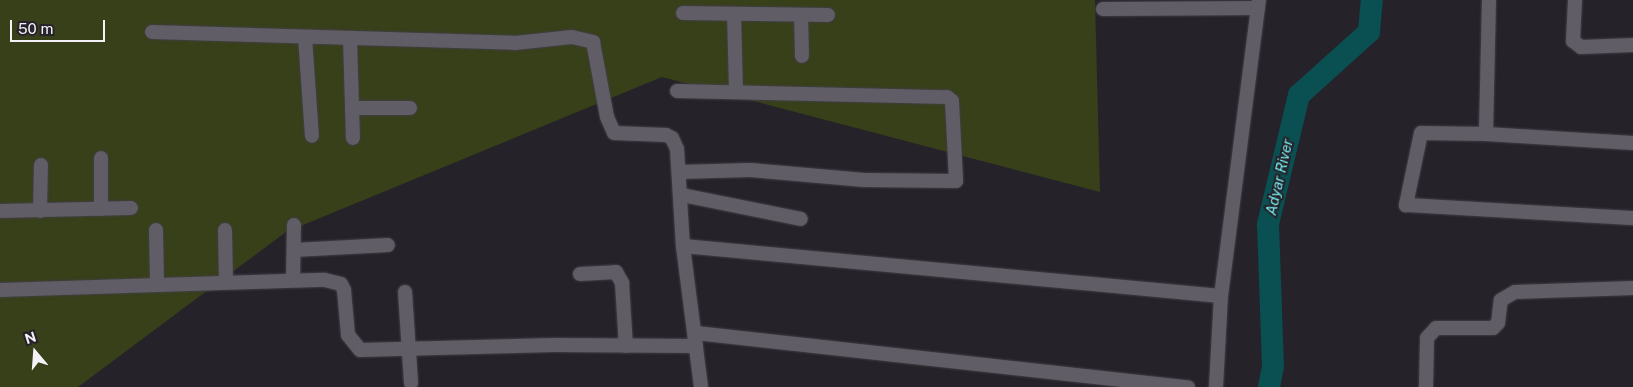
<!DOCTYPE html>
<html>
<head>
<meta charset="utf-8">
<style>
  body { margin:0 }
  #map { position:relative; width:1633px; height:387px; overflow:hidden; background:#252229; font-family:"Public Sans",sans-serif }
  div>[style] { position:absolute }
  .green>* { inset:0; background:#374019 }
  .river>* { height:22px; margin:-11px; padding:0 11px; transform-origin:11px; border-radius:11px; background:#0a4f51 }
  .roads { filter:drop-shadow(0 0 1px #413e44) drop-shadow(0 0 1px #413e44) }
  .minor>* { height:14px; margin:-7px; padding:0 7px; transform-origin:7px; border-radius:7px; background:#615d66 }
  span { translate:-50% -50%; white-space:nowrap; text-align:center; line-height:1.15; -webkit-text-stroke:4px #252229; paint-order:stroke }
  .water-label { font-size:15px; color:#75edf1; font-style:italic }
  .north { position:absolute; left:10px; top:327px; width:50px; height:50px; -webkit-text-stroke:4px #252229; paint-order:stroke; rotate:342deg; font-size:14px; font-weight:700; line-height:20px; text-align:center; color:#f4f2f7 }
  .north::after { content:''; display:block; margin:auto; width:18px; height:22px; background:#f4f2f7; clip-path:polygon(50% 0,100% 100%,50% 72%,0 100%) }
  .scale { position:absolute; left:10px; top:20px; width:95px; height:22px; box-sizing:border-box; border:2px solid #f4f2f7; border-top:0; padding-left:6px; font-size:15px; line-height:18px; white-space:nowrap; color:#f4f2f7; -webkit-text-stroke:4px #252229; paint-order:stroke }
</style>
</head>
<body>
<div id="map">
  <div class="green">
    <i style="clip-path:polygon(0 0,1095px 0,1100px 192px,662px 77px,286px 232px,78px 387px,0 387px)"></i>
  </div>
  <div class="river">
    <i style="left:1269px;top:387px;width:20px;rotate:-79deg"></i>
    <i style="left:1273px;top:367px;width:143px;rotate:-92deg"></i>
    <i style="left:1268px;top:224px;width:133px;rotate:-76.5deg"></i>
    <i style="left:1299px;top:95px;width:94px;rotate:-42deg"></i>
    <i style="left:1369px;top:32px;width:32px;rotate:-85deg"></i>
  </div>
  <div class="roads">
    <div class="minor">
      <i style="left:1489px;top:0;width:134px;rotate:91.3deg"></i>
      <i style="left:1486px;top:134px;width:147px;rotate:3.5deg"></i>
      <i style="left:1575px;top:0;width:41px;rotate:92.8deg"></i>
      <i style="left:1573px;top:41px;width:10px;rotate:37deg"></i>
      <i style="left:1581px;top:47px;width:52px;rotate:-2.2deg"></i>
      <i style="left:1103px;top:9px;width:155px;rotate:-0.4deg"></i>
      <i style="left:683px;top:13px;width:145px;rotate:0.8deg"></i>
      <i style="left:734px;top:14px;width:77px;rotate:88.5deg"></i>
      <i style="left:801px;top:15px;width:41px;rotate:88.6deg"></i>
      <i style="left:152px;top:32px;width:363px;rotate:1.7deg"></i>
      <i style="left:515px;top:43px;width:57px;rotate:-6deg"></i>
      <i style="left:572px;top:37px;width:22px;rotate:13deg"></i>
      <i style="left:593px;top:42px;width:76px;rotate:79.4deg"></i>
      <i style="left:607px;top:117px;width:17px;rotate:66deg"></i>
      <i style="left:614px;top:133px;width:52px;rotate:2.2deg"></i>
      <i style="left:666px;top:135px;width:7px;rotate:27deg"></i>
      <i style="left:672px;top:138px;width:12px;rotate:66deg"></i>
      <i style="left:677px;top:149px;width:97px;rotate:86.5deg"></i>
      <i style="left:683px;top:246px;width:142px;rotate:82.7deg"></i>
      <i style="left:305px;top:37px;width:99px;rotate:86deg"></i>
      <i style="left:350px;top:39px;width:99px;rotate:88.3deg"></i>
      <i style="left:677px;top:91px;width:270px;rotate:1.3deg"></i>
      <i style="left:947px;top:97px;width:6px;rotate:39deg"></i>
      <i style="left:952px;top:101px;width:80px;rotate:87.1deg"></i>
      <i style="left:956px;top:181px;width:92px;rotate:-179.4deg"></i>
      <i style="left:864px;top:180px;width:114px;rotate:-175deg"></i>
      <i style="left:750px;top:170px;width:71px;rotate:178.4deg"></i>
      <i style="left:352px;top:108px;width:58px"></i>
      <i style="left:1486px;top:134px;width:65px;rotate:-179.1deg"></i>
      <i style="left:1421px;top:133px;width:74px;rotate:101.8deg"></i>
      <i style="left:1406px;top:205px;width:227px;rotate:3.3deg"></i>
      <i style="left:682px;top:195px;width:121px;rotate:11.4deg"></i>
      <i style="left:101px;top:209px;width:51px;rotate:-90deg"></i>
      <i style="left:0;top:211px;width:131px;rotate:-1.3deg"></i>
      <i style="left:40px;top:211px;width:46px;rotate:-88.8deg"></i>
      <i style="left:156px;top:230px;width:53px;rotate:88.9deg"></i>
      <i style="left:225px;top:230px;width:52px;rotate:88.9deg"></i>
      <i style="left:683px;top:246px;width:540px;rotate:5.31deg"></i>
      <i style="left:294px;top:250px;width:94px;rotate:-3deg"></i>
      <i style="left:580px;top:274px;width:36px;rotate:-3deg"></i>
      <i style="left:616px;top:272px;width:13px;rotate:61deg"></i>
      <i style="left:622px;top:283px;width:63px;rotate:86.4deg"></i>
      <i style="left:293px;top:280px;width:55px;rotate:-89deg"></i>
      <i style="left:0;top:290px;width:325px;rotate:-1.8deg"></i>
      <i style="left:325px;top:280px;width:16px;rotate:14deg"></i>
      <i style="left:341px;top:284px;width:7px;rotate:63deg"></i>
      <i style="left:344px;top:290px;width:45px;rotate:84.9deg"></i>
      <i style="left:348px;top:335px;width:19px;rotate:51deg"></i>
      <i style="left:360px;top:350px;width:194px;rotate:-1.5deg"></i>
      <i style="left:554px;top:345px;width:142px;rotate:0.4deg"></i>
      <i style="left:405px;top:292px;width:91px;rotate:86.2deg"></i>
      <i style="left:696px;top:333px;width:495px;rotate:6.3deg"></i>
      <i style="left:1216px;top:387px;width:91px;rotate:-86.9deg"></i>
      <i style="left:1221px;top:296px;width:298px;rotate:-82.7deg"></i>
      <i style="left:1426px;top:387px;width:49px;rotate:-88.8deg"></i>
      <i style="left:1427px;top:338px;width:13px;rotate:-48deg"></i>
      <i style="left:1436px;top:328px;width:57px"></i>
      <i style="left:1493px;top:328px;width:7px;rotate:-45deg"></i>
      <i style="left:1498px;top:323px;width:23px;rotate:-83deg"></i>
      <i style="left:1501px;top:300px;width:16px;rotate:-30deg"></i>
      <i style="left:1515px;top:292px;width:118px;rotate:-1.9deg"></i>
    </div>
  </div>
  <div class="water-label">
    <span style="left:1279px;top:177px;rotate:-77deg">Adyar River</span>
  </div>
  <div class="north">N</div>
  <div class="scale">50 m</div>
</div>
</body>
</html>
